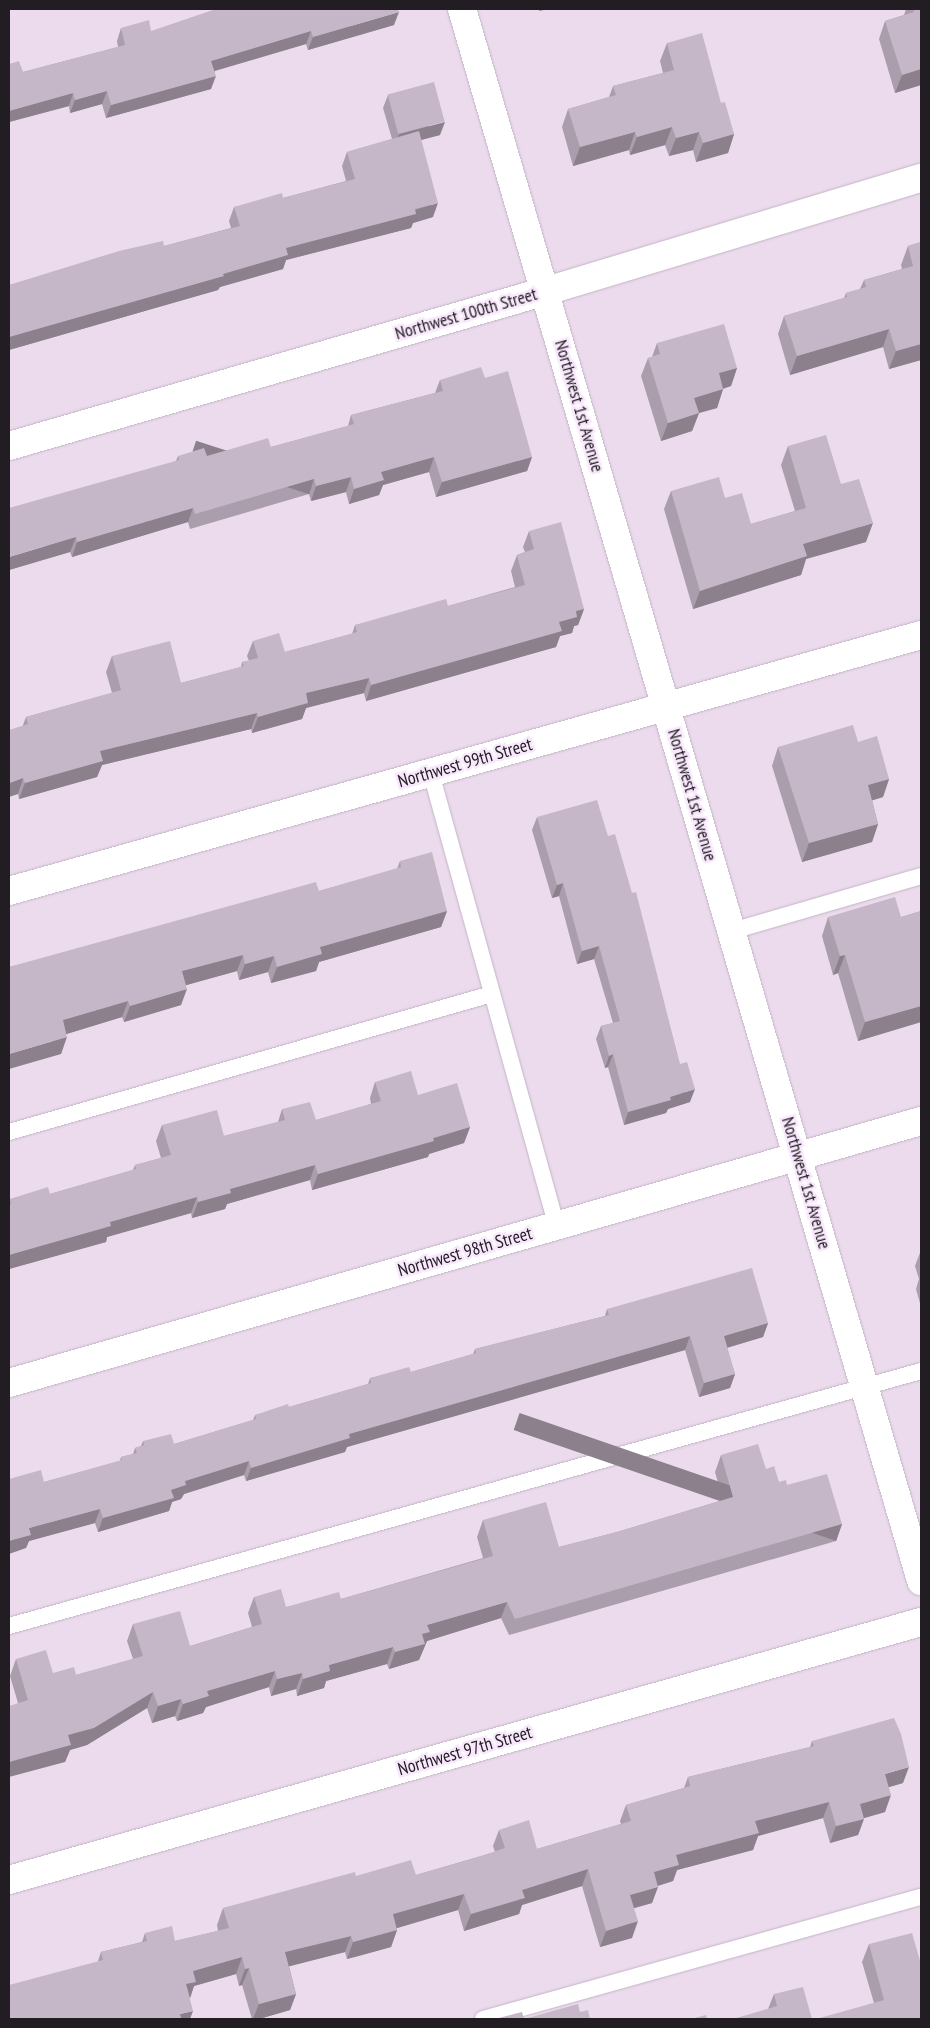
<!DOCTYPE html>
<html>
<head>
<meta charset="utf-8">
<style>
  body { margin:0 }
  #map { position:relative; width:930px; height:2028px; overflow:hidden; background:#ebdbed; font-family:"PT Sans Narrow",sans-serif }
  div>[style] { position:absolute }
  .roads { filter:drop-shadow(0 0 1px #c3b4c5) drop-shadow(0 0 1px #c3b4c5) }
  .service>* { height:16px; margin:-8px; padding:0 8px; transform-origin:8px; border-radius:8px; background:#fff }
  .minor>* { height:28px; margin:-14px; padding:0 14px; transform-origin:14px; border-radius:14px; background:#fff }
  .wall>* { inset:0; background:#aa9dac }
  .shaded-wall>* { inset:0; background:#8b808c; transform-origin:0 0 }
  .building>* { inset:0; background:#c6b7c8; transform-origin:0 0 }
  span { translate:-50% -50%; white-space:nowrap; text-align:center; line-height:1.15; -webkit-text-stroke:5px #f8e8fb; paint-order:stroke }
  .street-label { font-size:18px; color:#221c23 }
  .frame { position:absolute; inset:0; border:10px solid #221c23; pointer-events:none }
</style>
</head>
<body>
<div id="map">
  <div class="roads">
    <div class="service">
      <i style="left:431px;top:773px;width:470px;rotate:74.5deg"></i>
      <i style="left:732px;top:931px;width:197px;rotate:-16.2deg"></i>
      <i style="left:9px;top:1132px;width:502px;rotate:-15.95deg"></i>
      <i style="left:9px;top:1626px;width:947px;rotate:-15.62deg"></i>
      <i style="left:483px;top:2019px;width:455px;rotate:-15.6deg"></i>
    </div>
    <div class="minor">
      <i style="left:462px;top:9px;width:1638px;rotate:73.72deg"></i>
      <i style="left:9px;top:446px;width:559px;rotate:-16.1deg"></i>
      <i style="left:546px;top:291px;width:392px;rotate:-16.8deg"></i>
      <i style="left:9px;top:891px;width:947px;rotate:-15.68deg"></i>
      <i style="left:9px;top:1383px;width:949px;rotate:-16.03deg"></i>
      <i style="left:9px;top:1880px;width:948px;rotate:-15.8deg"></i>
    </div>
  </div>
  <div class="wall">
    <i style="clip-path:polygon(906px 9px,921px 9px,921px 85px,895px 93px,879px 39px,885px 21px,904px 15px)"></i>
    <i style="clip-path:polygon(394px 25px,308px 50px,306px 44px,215px 71px,211px 89px,106px 118px,102px 104px,70px 113px,69px 106px,9px 122px,9px 64px,23px 72px,118px 47px,117px 41px,121px 28px,151px 31px)"></i>
    <i style="clip-path:polygon(667px 43px,721px 103px,734px 134px,728px 153px,696px 162px,693px 150px,669px 156px,665px 145px,630px 155px,629px 150px,573px 166px,562px 127px,568px 109px,609px 97px,613px 86px,663px 73px,660px 61px)"></i>
    <i style="clip-path:polygon(388px 95px,440px 135px,421px 140px,433px 217px,413px 223px,411px 228px,286px 260px,283px 269px,220px 287px,218px 290px,9px 350px,9px 285px,164px 246px,231px 228px,229px 221px,234px 207px,283px 198px,346px 181px,342px 166px,347px 152px,392px 139px,383px 108px)"></i>
    <i style="clip-path:polygon(921px 242px,921px 360px,889px 369px,883px 347px,790px 375px,778px 334px,784px 316px,844px 298px,846px 293px,860px 289px,864px 280px,902px 269px,901px 265px,908px 246px)"></i>
    <i style="clip-path:polygon(657px 343px,737px 368px,731px 386px,723px 389px,717px 408px,699px 413px,692px 431px,661px 441px,641px 376px,648px 358px,652px 357px)"></i>
    <i style="clip-path:polygon(485px 378px,532px 457px,527px 471px,436px 497px,429px 472px,383px 485px,379px 495px,349px 504px,346px 492px,311px 501px,309px 494px,190px 529px,188px 522px,72px 557px,70px 552px,9px 570px,176px 461px,178px 456px,207px 456px,271px 447px,348px 426px,351px 415px,435px 393px,440px 380px)"></i>
    <i style="clip-path:polygon(788px 446px,841px 484px,866px 542px,806px 559px,801px 575px,693px 609px,664px 509px,671px 491px,725px 498px,751px 524px,795px 511px,781px 465px)"></i>
    <i style="clip-path:polygon(529px 531px,584px 609px,578px 625px,574px 626px,572px 633px,560px 636px,556px 647px,366px 701px,364px 693px,306px 708px,302px 719px,252px 733px,251px 729px,102px 765px,97px 777px,19px 799px,18px 794px,23px 725px,26px 717px,112px 693px,106px 672px,112px 656px,181px 683px,241px 667px,242px 662px,249px 661px,247px 656px,253px 641px,285px 652px,352px 634px,355px 625px,448px 606px,515px 587px,511px 571px,517px 555px,525px 552px,523px 547px)"></i>
    <i style="clip-path:polygon(921px 722px,921px 732px,920px 726px)"></i>
    <i style="clip-path:polygon(858px 742px,889px 779px,883px 797px,872px 800px,878px 824px,872px 842px,802px 862px,772px 766px,778px 747px)"></i>
    <i style="clip-path:polygon(537px 817px,690px 1102px,668px 1109px,666px 1113px,624px 1125px,608px 1067px,605px 1068px,596px 1039px,601px 1026px,613px 1023px,594px 959px,577px 964px,559px 896px,552px 898px,532px 830px)"></i>
    <i style="clip-path:polygon(400px 861px,447px 911px,441px 927px,319px 962px,316px 971px,271px 983px,268px 972px,239px 980px,237px 971px,186px 985px,181px 1005px,124px 1022px,122px 1017px,66px 1034px,61px 1054px,9px 967px,319px 891px,397px 869px)"></i>
    <i style="clip-path:polygon(921px 911px,921px 1022px,858px 1041px,838px 973px,833px 975px,822px 936px,828px 917px,901px 917px)"></i>
    <i style="clip-path:polygon(375px 1082px,418px 1095px,470px 1127px,464px 1143px,429px 1154px,428px 1157px,312px 1190px,310px 1180px,227px 1204px,225px 1209px,192px 1218px,191px 1213px,107px 1237px,106px 1242px,9px 1269px,9px 1201px,10px 1199px,50px 1194px,133px 1170px,135px 1165px,161px 1158px,156px 1141px,162px 1125px,224px 1136px,278px 1122px,282px 1109px,316px 1120px,371px 1104px,370px 1098px)"></i>
    <i style="clip-path:polygon(921px 1250px,921px 1307px,916px 1289px,919px 1279px,915px 1266px)"></i>
    <i style="clip-path:polygon(607px 1309px,768px 1323px,763px 1337px,727px 1348px,735px 1374px,730px 1388px,699px 1397px,685px 1350px,347px 1447px,345px 1452px,246px 1481px,244px 1475px,184px 1494px,181px 1499px,172px 1502px,169px 1511px,98px 1532px,95px 1523px,29px 1541px,26px 1548px,44px 1482px,120px 1461px,121px 1457px,133px 1454px,135px 1448px,141px 1446px,143px 1441px,174px 1444px,253px 1420px,255px 1415px,289px 1407px,368px 1384px,370px 1378px,411px 1372px,473px 1354px,475px 1349px,605px 1316px)"></i>
    <i style="clip-path:polygon(721px 1455px,766px 1469px,779px 1482px,787px 1485px,842px 1524px,836px 1541px,509px 1635px,501px 1618px,427px 1641px,419px 1660px,389px 1669px,387px 1664px,326px 1681px,324px 1688px,297px 1696px,296px 1689px,271px 1696px,269px 1687px,206px 1707px,203px 1713px,177px 1721px,175px 1716px,152px 1723px,147px 1708px,87px 1745px,70px 1750px,65px 1762px,18px 1703px,10px 1676px,16px 1659px,53px 1673px,76px 1675px,133px 1659px,127px 1641px,133px 1624px,190px 1646px,252px 1627px,248px 1613px,254px 1597px,286px 1607px,341px 1599px,483px 1558px,477px 1537px,483px 1520px,559px 1547px,617px 1532px,723px 1500px,715px 1472px)"></i>
    <i style="clip-path:polygon(812px 1741px,903px 1783px,889px 1787px,885px 1812px,864px 1818px,858px 1835px,830px 1843px,823px 1818px,758px 1836px,753px 1850px,677px 1870px,673px 1881px,658px 1886px,652px 1903px,634px 1908px,632px 1938px,600px 1947px,582px 1886px,522px 1905px,519px 1914px,464px 1931px,458px 1910px,397px 1928px,397px 1930px,391px 1947px,347px 1959px,345px 1952px,289px 1966px,296px 1994px,290px 2010px,259px 2019px,252px 2019px,242px 1985px,239px 1986px,236px 1974px,194px 1986px,190px 1998px,98px 1961px,101px 1952px,142px 1942px,145px 1933px,175px 1941px,218px 1931px,217px 1925px,223px 1908px,356px 1876px,416px 1875px,495px 1852px,493px 1846px,499px 1830px,537px 1849px,621px 1824px,620px 1821px,626px 1805px,684px 1788px,688px 1777px,810px 1747px)"></i>
    <i style="clip-path:polygon(869px 1944px,921px 1964px,921px 2019px,874px 2003px,862px 1962px)"></i>
    <i style="clip-path:polygon(774px 1994px,812px 2019px,768px 2009px)"></i>
  </div>
  <div class="shaded-wall">
    <i style="clip-path:polygon(540px 9px,549px 9px,539px 11px)"></i>
    <i style="clip-path:polygon(399px 12px,394px 25px,308px 50px,313px 37px)"></i>
    <i style="clip-path:polygon(311px 31px,306px 44px,207px 73px,211px 61px)"></i>
    <i style="clip-path:polygon(921px 69px,921px 85px,895px 93px,902px 75px)"></i>
    <i style="clip-path:polygon(216px 76px,211px 89px,106px 118px,111px 105px)"></i>
    <i style="clip-path:polygon(107px 91px,102px 104px,70px 113px,75px 100px)"></i>
    <i style="clip-path:polygon(73px 93px,69px 106px,9px 122px,9px 111px)"></i>
    <i style="clip-path:polygon(445px 122px,440px 135px,394px 147px,399px 134px)"></i>
    <i style="clip-path:polygon(672px 127px,665px 145px,630px 155px,637px 137px)"></i>
    <i style="clip-path:polygon(635px 132px,629px 150px,573px 166px,580px 147px)"></i>
    <i style="clip-path:polygon(699px 132px,693px 150px,669px 156px,676px 138px)"></i>
    <i style="clip-path:polygon(734px 134px,728px 153px,696px 162px,703px 143px)"></i>
    <i style="clip-path:polygon(438px 203px,433px 217px,413px 223px,411px 228px,286px 260px,283px 269px,220px 287px,218px 290px,9px 350px,9px 337px,223px 274px,286px 248px)"></i>
    <i style="clip-path:polygon(889px 329px,883px 347px,790px 375px,797px 356px)"></i>
    <i style="clip-path:polygon(921px 344px,921px 360px,889px 369px,896px 351px)"></i>
    <i style="clip-path:polygon(737px 368px,731px 386px,712px 392px,719px 373px)"></i>
    <i style="clip-path:polygon(723px 389px,717px 408px,688px 416px,694px 398px)"></i>
    <i style="clip-path:polygon(699px 413px,692px 431px,661px 441px,668px 423px)"></i>
    <i style="clip-path:polygon(434px 457px,429px 472px,383px 485px,379px 495px,349px 504px,354px 489px,381px 472px)"></i>
    <i style="clip-path:polygon(532px 457px,527px 471px,436px 497px,442px 482px)"></i>
    <i style="clip-path:polygon(351px 477px,346px 492px,311px 501px,316px 486px)"></i>
    <i style="left:314px;top:479px;width:16px;height:124px;rotate:108deg"></i>
    <i style="clip-path:polygon(193px 508px,188px 522px,72px 557px,77px 542px)"></i>
    <i style="clip-path:polygon(873px 523px,866px 542px,806px 559px,801px 575px,693px 609px,700px 591px,803px 544px)"></i>
    <i style="clip-path:polygon(76px 537px,70px 552px,9px 570px,9px 557px)"></i>
    <i style="clip-path:polygon(584px 609px,578px 625px,574px 626px,572px 633px,560px 636px,556px 647px,366px 701px,371px 685px,559px 622px,576px 611px)"></i>
    <i style="clip-path:polygon(369px 678px,364px 693px,306px 708px,302px 719px,252px 733px,258px 717px,306px 693px)"></i>
    <i style="clip-path:polygon(257px 713px,251px 729px,102px 765px,97px 777px,19px 799px,25px 783px,100px 751px)"></i>
    <i style="clip-path:polygon(23px 778px,18px 794px,9px 797px,9px 783px)"></i>
    <i style="clip-path:polygon(889px 779px,883px 797px,861px 804px,868px 785px)"></i>
    <i style="clip-path:polygon(878px 824px,872px 842px,802px 862px,809px 843px)"></i>
    <i style="clip-path:polygon(563px 883px,559px 896px,552px 898px,557px 885px)"></i>
    <i style="clip-path:polygon(447px 911px,441px 927px,319px 962px,316px 971px,271px 983px,277px 967px,320px 947px)"></i>
    <i style="clip-path:polygon(599px 946px,594px 959px,577px 964px,582px 951px)"></i>
    <i style="clip-path:polygon(243px 955px,237px 971px,176px 988px,182px 971px)"></i>
    <i style="clip-path:polygon(845px 955px,838px 973px,833px 975px,840px 956px)"></i>
    <i style="clip-path:polygon(274px 956px,268px 972px,239px 980px,245px 964px)"></i>
    <i style="clip-path:polygon(187px 989px,181px 1005px,124px 1022px,130px 1006px)"></i>
    <i style="clip-path:polygon(128px 1001px,122px 1017px,57px 1037px,63px 1020px)"></i>
    <i style="clip-path:polygon(921px 1006px,921px 1022px,858px 1041px,865px 1022px)"></i>
    <i style="clip-path:polygon(67px 1037px,61px 1054px,9px 1069px,9px 1054px)"></i>
    <i style="clip-path:polygon(613px 1054px,608px 1067px,605px 1068px,609px 1056px)"></i>
    <i style="clip-path:polygon(695px 1089px,690px 1102px,668px 1109px,666px 1113px,624px 1125px,628px 1112px,670px 1097px)"></i>
    <i style="clip-path:polygon(470px 1127px,464px 1143px,429px 1154px,428px 1157px,312px 1190px,318px 1174px)"></i>
    <i style="clip-path:polygon(315px 1165px,310px 1180px,227px 1204px,225px 1209px,192px 1218px,198px 1202px,230px 1189px)"></i>
    <i style="clip-path:polygon(197px 1197px,191px 1213px,107px 1237px,106px 1242px,9px 1269px,9px 1255px,110px 1222px)"></i>
    <i style="clip-path:polygon(768px 1323px,763px 1337px,719px 1350px,724px 1336px)"></i>
    <i style="clip-path:polygon(690px 1336px,685px 1350px,347px 1447px,345px 1452px,246px 1481px,251px 1468px,349px 1434px)"></i>
    <i style="clip-path:polygon(735px 1374px,730px 1388px,699px 1397px,704px 1383px)"></i>
    <i style="clip-path:polygon(249px 1461px,244px 1475px,184px 1494px,181px 1499px,172px 1502px,169px 1511px,98px 1532px,103px 1518px,171px 1490px,185px 1481px)"></i>
    <i style="clip-path:polygon(100px 1509px,95px 1523px,29px 1541px,26px 1548px,9px 1554px,9px 1541px,29px 1528px)"></i>
    <i style="left:842px;top:1524px;width:18px;height:341px;rotate:109deg"></i>
    <i style="clip-path:polygon(507px 1602px,501px 1618px,427px 1641px,419px 1660px,389px 1669px,395px 1652px,422px 1634px,427px 1625px)"></i>
    <i style="clip-path:polygon(393px 1647px,387px 1664px,326px 1681px,324px 1688px,297px 1696px,303px 1679px,329px 1665px)"></i>
    <i style="clip-path:polygon(275px 1671px,269px 1687px,206px 1707px,203px 1713px,177px 1721px,183px 1704px,207px 1691px)"></i>
    <i style="clip-path:polygon(302px 1673px,296px 1689px,271px 1696px,277px 1679px)"></i>
    <i style="clip-path:polygon(153px 1692px,147px 1708px,87px 1745px,70px 1750px,65px 1762px,9px 1777px,9px 1762px,68px 1735px)"></i>
    <i style="clip-path:polygon(181px 1699px,175px 1716px,152px 1723px,158px 1706px)"></i>
    <i style="clip-path:polygon(909px 1767px,903px 1783px,879px 1790px,885px 1774px)"></i>
    <i style="clip-path:polygon(891px 1795px,885px 1812px,854px 1821px,860px 1804px)"></i>
    <i style="clip-path:polygon(829px 1802px,823px 1818px,758px 1836px,753px 1850px,677px 1870px,673px 1881px,647px 1889px,654px 1872px,676px 1855px,755px 1821px)"></i>
    <i style="clip-path:polygon(864px 1819px,858px 1835px,830px 1843px,836px 1826px)"></i>
    <i style="clip-path:polygon(588px 1869px,582px 1886px,522px 1905px,519px 1914px,464px 1931px,471px 1914px,522px 1890px)"></i>
    <i style="clip-path:polygon(658px 1887px,652px 1903px,624px 1911px,630px 1895px)"></i>
    <i style="clip-path:polygon(464px 1894px,458px 1910px,387px 1931px,393px 1914px)"></i>
    <i style="clip-path:polygon(638px 1921px,632px 1938px,600px 1947px,606px 1931px)"></i>
    <i style="clip-path:polygon(397px 1930px,391px 1947px,347px 1959px,353px 1942px)"></i>
    <i style="clip-path:polygon(351px 1936px,345px 1952px,279px 1969px,285px 1952px)"></i>
    <i style="clip-path:polygon(242px 1957px,236px 1974px,194px 1986px,190px 1998px,186px 1984px,193px 1971px)"></i>
    <i style="clip-path:polygon(249px 1968px,242px 1985px,239px 1986px,245px 1969px)"></i>
    <i style="clip-path:polygon(296px 1994px,290px 2010px,259px 2019px,253px 2019px,259px 2004px)"></i>
    <i style="clip-path:polygon(193px 2011px,190px 2019px,174px 2019px,180px 2014px)"></i>
  </div>
  <div class="building">
    <i style="clip-path:polygon(216px 9px,398px 9px,399px 12px,313px 37px,311px 31px,211px 61px,216px 76px,111px 105px,107px 91px,75px 100px,73px 93px,9px 111px,9px 64px,19px 61px,23px 72px,125px 45px,121px 28px,149px 20px,151px 31px)"></i>
    <i style="clip-path:polygon(913px 9px,921px 9px,921px 69px,902px 75px,885px 21px,914px 12px)"></i>
    <i style="clip-path:polygon(702px 33px,721px 103px,725px 102px,734px 134px,703px 143px,699px 132px,676px 138px,672px 127px,637px 137px,635px 132px,580px 147px,568px 109px,616px 95px,613px 86px,674px 70px,667px 43px)"></i>
    <i style="left:434px;top:82px;width:41px;height:48px;rotate:75deg"></i>
    <i style="clip-path:polygon(419px 131px,438px 203px,415px 209px,416px 214px,286px 248px,288px 255px,223px 274px,224px 276px,9px 337px,9px 285px,119px 251px,163px 241px,164px 246px,240px 226px,234px 207px,282px 193px,283px 198px,355px 179px,347px 152px)"></i>
    <i style="clip-path:polygon(921px 242px,921px 344px,896px 351px,889px 329px,797px 356px,784px 316px,847px 297px,846px 293px,866px 287px,864px 280px,913px 266px,908px 246px)"></i>
    <i style="clip-path:polygon(724px 324px,737px 368px,719px 373px,723px 389px,694px 398px,699px 413px,668px 423px,648px 358px,660px 354px,657px 343px)"></i>
    <i style="clip-path:polygon(481px 367px,485px 378px,508px 371px,532px 457px,442px 482px,434px 457px,381px 472px,384px 480px,354px 489px,351px 477px,316px 486px,314px 479px,195px 514px,193px 508px,77px 542px,76px 537px,9px 557px,9px 508px,179px 460px,178px 456px,204px 448px,207px 456px,268px 438px,271px 447px,354px 424px,351px 415px,443px 391px,440px 380px)"></i>
    <i style="clip-path:polygon(826px 435px,841px 484px,859px 479px,873px 523px,803px 544px,807px 556px,700px 591px,671px 491px,719px 477px,725px 498px,742px 493px,751px 524px,806px 508px,788px 446px)"></i>
    <i style="clip-path:polygon(561px 522px,584px 609px,576px 611px,577px 617px,559px 622px,562px 631px,371px 685px,369px 678px,306px 693px,308px 703px,258px 717px,257px 713px,100px 751px,103px 761px,25px 783px,23px 778px,9px 783px,9px 730px,28px 724px,26px 717px,121px 690px,112px 656px,170px 641px,181px 683px,244px 666px,242px 662px,258px 658px,253px 641px,279px 633px,285px 652px,357px 632px,355px 625px,446px 599px,448px 606px,525px 585px,517px 555px,534px 549px,529px 531px)"></i>
    <i style="clip-path:polygon(853px 725px,858px 742px,877px 736px,889px 779px,868px 785px,878px 824px,809px 843px,778px 747px)"></i>
    <i style="clip-path:polygon(597px 800px,608px 836px,615px 834px,632px 893px,636px 892px,680px 1064px,687px 1062px,695px 1089px,670px 1097px,671px 1100px,628px 1112px,613px 1054px,609px 1056px,601px 1026px,620px 1021px,599px 946px,582px 951px,563px 883px,557px 885px,537px 817px)"></i>
    <i style="clip-path:polygon(432px 852px,447px 911px,320px 947px,322px 954px,277px 967px,274px 956px,245px 964px,243px 955px,182px 971px,187px 989px,130px 1006px,128px 1001px,63px 1020px,67px 1037px,9px 1054px,9px 967px,316px 882px,319px 891px,401px 867px,400px 861px)"></i>
    <i style="clip-path:polygon(895px 897px,901px 917px,921px 911px,921px 1006px,865px 1022px,845px 955px,840px 956px,828px 917px)"></i>
    <i style="clip-path:polygon(411px 1071px,418px 1095px,457px 1083px,470px 1127px,433px 1138px,434px 1141px,318px 1174px,315px 1165px,230px 1189px,231px 1193px,198px 1202px,197px 1197px,110px 1222px,111px 1226px,9px 1255px,9px 1205px,11px 1204px,10px 1199px,48px 1187px,50px 1194px,136px 1169px,135px 1165px,171px 1155px,162px 1125px,217px 1110px,224px 1136px,285px 1120px,282px 1109px,310px 1102px,316px 1120px,381px 1101px,375px 1082px)"></i>
    <i style="clip-path:polygon(752px 1268px,768px 1323px,724px 1336px,735px 1374px,704px 1383px,690px 1336px,349px 1434px,350px 1438px,251px 1468px,249px 1461px,185px 1481px,186px 1485px,171px 1490px,174px 1498px,103px 1518px,100px 1509px,29px 1528px,31px 1535px,9px 1541px,9px 1479px,41px 1470px,44px 1482px,122px 1460px,121px 1457px,137px 1453px,135px 1448px,144px 1445px,143px 1441px,171px 1434px,174px 1444px,256px 1419px,255px 1415px,288px 1404px,289px 1407px,371px 1383px,370px 1378px,409px 1367px,411px 1372px,476px 1353px,475px 1349px,609px 1315px,607px 1309px)"></i>
    <i style="clip-path:polygon(758px 1444px,766px 1469px,774px 1466px,779px 1482px,786px 1480px,787px 1485px,827px 1474px,842px 1524px,515px 1619px,507px 1602px,427px 1625px,430px 1632px,422px 1634px,425px 1644px,395px 1652px,393px 1647px,329px 1665px,330px 1671px,303px 1679px,302px 1673px,277px 1679px,275px 1671px,207px 1691px,209px 1696px,183px 1704px,181px 1699px,158px 1706px,153px 1692px,94px 1728px,68px 1735px,71px 1745px,9px 1762px,9px 1706px,28px 1700px,16px 1659px,46px 1650px,53px 1673px,74px 1667px,76px 1675px,143px 1656px,133px 1624px,180px 1611px,190px 1646px,262px 1624px,254px 1597px,281px 1589px,286px 1607px,339px 1592px,341px 1599px,493px 1556px,483px 1520px,546px 1502px,559px 1547px,617px 1532px,733px 1497px,721px 1455px)"></i>
    <i style="clip-path:polygon(894px 1718px,901px 1734px,909px 1767px,885px 1774px,891px 1795px,860px 1804px,864px 1819px,836px 1826px,829px 1802px,755px 1821px,759px 1833px,676px 1855px,679px 1865px,654px 1872px,658px 1887px,630px 1895px,638px 1921px,606px 1931px,588px 1869px,522px 1890px,525px 1898px,471px 1914px,464px 1894px,393px 1914px,397px 1930px,353px 1942px,351px 1936px,285px 1952px,296px 1994px,259px 2004px,249px 1968px,245px 1969px,242px 1957px,193px 1971px,196px 1982px,186px 1984px,193px 2011px,180px 2014px,181px 2018px,174px 2019px,9px 2019px,9px 1985px,103px 1960px,101px 1952px,147px 1941px,145px 1933px,172px 1926px,175px 1941px,229px 1928px,223px 1908px,355px 1872px,356px 1876px,411px 1860px,416px 1875px,472px 1859px,505px 1848px,499px 1830px,529px 1820px,537px 1849px,631px 1821px,626px 1805px,690px 1786px,688px 1777px,814px 1746px,812px 1741px)"></i>
    <i style="clip-path:polygon(912px 1933px,921px 1964px,921px 2019px,816px 2019px,884px 2000px,869px 1944px)"></i>
    <i style="clip-path:polygon(803px 1987px,812px 2019px,733px 2019px,777px 2006px,774px 1994px)"></i>
    <i style="clip-path:polygon(578px 2004px,580px 2012px,588px 2010px,590px 2019px,495px 2019px,522px 2012px,524px 2019px)"></i>
    <i style="clip-path:polygon(706px 2015px,707px 2019px,691px 2019px)"></i>
  </div>
  <div class="street-label">
    <span style="left:466px;top:314px;rotate:-16deg">Northwest 100th Street</span>
    <span style="left:579px;top:406px;rotate:74deg">Northwest 1st Avenue</span>
    <span style="left:465px;top:763px;rotate:-16deg">Northwest 99th Street</span>
    <span style="left:692px;top:795px;rotate:74deg">Northwest 1st Avenue</span>
    <span style="left:806px;top:1183px;rotate:74deg">Northwest 1st Avenue</span>
    <span style="left:465px;top:1252px;rotate:-16deg">Northwest 98th Street</span>
    <span style="left:465px;top:1751px;rotate:-16deg">Northwest 97th Street</span>
  </div>
  <div class="frame"></div>
</div>
</body>
</html>
